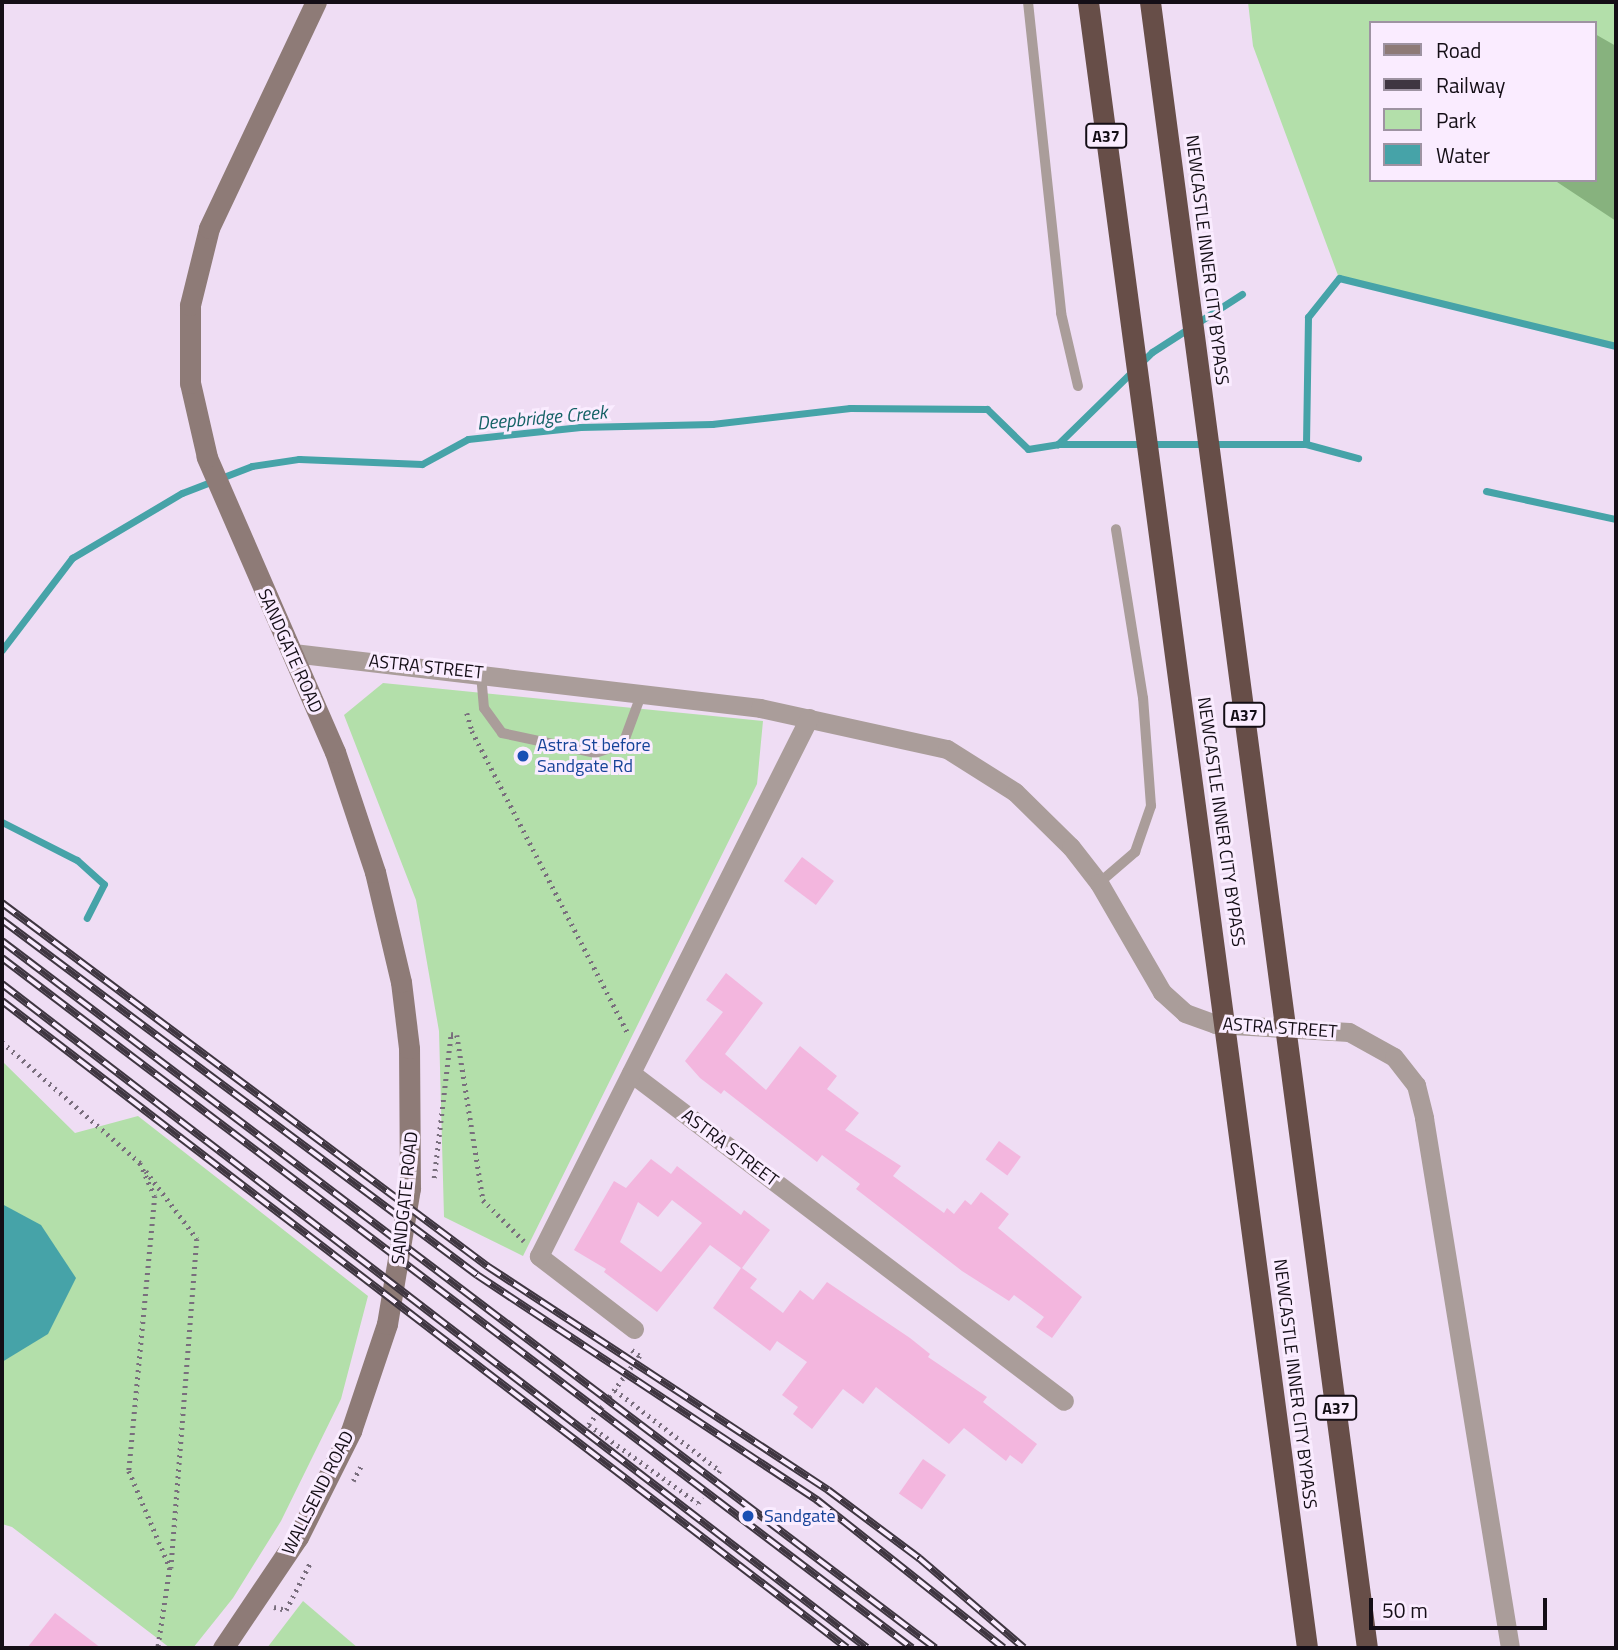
<!DOCTYPE html>
<html>
<head>
<meta charset="utf-8">
<style>
  body { margin:0 }
  #map { position:relative; width:1618px; height:1650px; overflow:hidden; background:#efddf4; font-family:"Titillium Web",sans-serif }
  div>[style] { position:absolute }
  .green>* { inset:0; background:#b3dfaa }
  .forest>* { inset:0; background:#87b27e }
  .water>* { inset:0; background:#46a3a8 }
  .stream>* { height:7px; margin:-3.5px; padding:0 3.5px; transform-origin:3.5px; border-radius:3.5px; background:#46a3a8 }
  .building>* { inset:0; background:#f3b6de; transform-origin:0 0 }
  .path>* { height:4.5px; margin-top:-2.25px; transform-origin:0; background:repeating-linear-gradient(90deg,#796e7d 0 2px,transparent 0 7px) }
  .lane>* { height:10px; margin:-5px; padding:0 5px; transform-origin:5px; border-radius:5px; background:#aa9d9a }
  .street>* { height:19px; margin:-9.5px; padding:0 9.5px; transform-origin:9.5px; border-radius:9.5px; background:#aa9d9a }
  .secondary>* { height:21px; margin:-10.5px; padding:0 10.5px; transform-origin:10.5px; border-radius:10.5px; background:#8e7b77 }
  .highway>* { height:21px; margin:-10.5px; padding:0 10.5px; transform-origin:10.5px; border-radius:10.5px; background:#674e48 }
  .rail>* { height:8px; margin-top:-4px; transform-origin:0; background:repeating-linear-gradient(90deg,#faecff 0 16px,#3f3641 0 32px); box-sizing:border-box; border-block:2px solid #3f3641 }
  .dots>* { width:19px; height:19px; translate:-50% -50%; box-sizing:border-box; border:4px solid #faecff; border-radius:50% }
  span { translate:-50% -50%; white-space:nowrap; text-align:center; line-height:1.15; -webkit-text-stroke:6px #faecff; paint-order:stroke }
  .shield-label span { padding:2px 5px; background:#faecff; border:2px solid; border-radius:5px; -webkit-text-stroke-width:0 }
  .shield-label { font-size:16px; color:#140e16; font-weight:700 }
  .street-label { font-size:18px; color:#140e16 }
  .transit-label { font-size:18px; color:#164399 }
  .left { translate:0 -50%; text-align:left }
  .water-label { font-size:19px; color:#156266; font-style:italic }
  .frame { position:absolute; inset:0; border:4px solid #140e16; pointer-events:none }
  .legend { position:absolute; left:1369px; top:21px; width:228px; height:161px; box-sizing:border-box; background:#faecff; border:2px solid #9e93a2; margin:0; padding:9px 12px; list-style:none; font-size:21px; color:#140e16 }
  .legend li { display:flex; align-items:center; gap:14px; height:35px }
  .legend b { width:35px; border:2px solid #9e93a2 }
  .scale { position:absolute; left:1369px; top:1598px; width:178px; height:32px; box-sizing:border-box; border:4px solid #140e16; border-top:0; padding-left:9px; font-size:21px; line-height:24px; white-space:nowrap; color:#140e16; -webkit-text-stroke:5px #faecff; paint-order:stroke }
</style>
</head>
<body>
<div id="map">
  <div class="green">
    <i style="clip-path:polygon(evenodd,1248px 2px,1616px 2px,1616px 346px,1339px 278px,1253px 46px,1248px 2px,1371px 23px,1595px 23px,1595px 180px,1371px 180px,1371px 23px)"></i>
    <i style="clip-path:polygon(383px 683px,763px 721px,757px 784px,523px 1256px,444px 1217px,439px 1031px,416px 900px,344px 715px)"></i>
    <i style="clip-path:polygon(2px 1061px,75px 1133px,138px 1116px,368px 1296px,341px 1399px,281px 1521px,233px 1598px,193px 1648px,170px 1648px,12px 1527px,2px 1524px)"></i>
    <i style="clip-path:polygon(303px 1601px,358px 1648px,267px 1648px)"></i>
  </div>
  <div class="forest">
    <i style="clip-path:polygon(1595px 34px,1616px 46px,1616px 221px,1554px 180px,1595px 180px)"></i>
  </div>
  <div class="water">
    <i style="clip-path:polygon(2px 1204px,41px 1225px,76px 1278px,48px 1334px,2px 1362px)"></i>
  </div>
  <div class="stream">
    <i style="left:1242px;top:294px;width:107px;rotate:147.2deg"></i>
    <i style="left:1152px;top:352px;width:132px;rotate:135.6deg"></i>
    <i style="left:1058px;top:444px;width:248px"></i>
    <i style="left:1306px;top:444px;width:127px;rotate:-89.1deg"></i>
    <i style="left:1308px;top:317px;width:50px;rotate:-51.5deg"></i>
    <i style="left:1339px;top:278px;width:285px;rotate:13.8deg"></i>
    <i style="left:1306px;top:444px;width:54px;rotate:15.1deg"></i>
    <i style="left:1486px;top:491px;width:133px;rotate:12.2deg"></i>
    <i style="left:2px;top:650px;width:116px;rotate:-52.7deg"></i>
    <i style="left:72px;top:558px;width:128px;rotate:-30.6deg"></i>
    <i style="left:182px;top:493px;width:75px;rotate:-21.1deg"></i>
    <i style="left:252px;top:466px;width:48px;rotate:-8.5deg"></i>
    <i style="left:299px;top:459px;width:123px;rotate:2.3deg"></i>
    <i style="left:422px;top:464px;width:52px;rotate:-28.5deg"></i>
    <i style="left:468px;top:439px;width:113px;rotate:-6.1deg"></i>
    <i style="left:580px;top:427px;width:132px;rotate:-1.3deg"></i>
    <i style="left:712px;top:424px;width:139px;rotate:-6.6deg"></i>
    <i style="left:850px;top:408px;width:137px;rotate:0.4deg"></i>
    <i style="left:987px;top:409px;width:57px;rotate:44.3deg"></i>
    <i style="left:1028px;top:449px;width:30px;rotate:-9deg"></i>
    <i style="left:2px;top:822px;width:84px;rotate:26.9deg"></i>
    <i style="left:77px;top:860px;width:36px;rotate:42deg"></i>
    <i style="left:104px;top:884px;width:38px;rotate:117deg"></i>
  </div>
  <div class="building">
    <i style="left:802px;top:857px;width:40px;height:30px;rotate:37deg"></i>
    <i style="clip-path:polygon(726px 973px,763px 1003px,725px 1054px,766px 1090px,800px 1046px,837px 1076px,827px 1089px,859px 1113px,845px 1130px,901px 1166px,893px 1176px,944px 1213px,947px 1208px,954px 1214px,965px 1200px,971px 1205px,981px 1192px,1009px 1214px,998px 1228px,1082px 1297px,1052px 1338px,1036px 1327px,1044px 1317px,1014px 1295px,1009px 1301px,962px 1271px,856px 1189px,860px 1184px,822px 1155px,817px 1162px,724px 1090px,721px 1094px,700px 1078px,685px 1061px,723px 1012px,706px 1000px)"></i>
    <i style="left:999px;top:1141px;width:27px;height:23px;rotate:36deg"></i>
    <i style="clip-path:polygon(evenodd,651px 1159px,671px 1174px,677px 1166px,741px 1215px,744px 1210px,770px 1230px,742px 1268px,757px 1279px,750px 1288px,783px 1313px,800px 1290px,813px 1300px,827px 1282px,910px 1338px,930px 1354px,928px 1357px,987px 1397px,983px 1402px,1037px 1444px,1022px 1464px,1010px 1455px,1006px 1461px,964px 1428px,949px 1444px,876px 1387px,863px 1404px,843px 1389px,812px 1429px,793px 1414px,798px 1407px,782px 1395px,807px 1362px,777px 1341px,770px 1351px,713px 1308px,741px 1268px,710px 1245px,657px 1312px,604px 1272px,606px 1269px,574px 1250px,614px 1181px,626px 1188px,651px 1159px,672px 1200px,702px 1223px,661px 1272px,620px 1242px,638px 1202px,658px 1217px,672px 1200px)"></i>
    <i style="left:923px;top:1459px;width:28px;height:42px;rotate:35deg"></i>
    <i style="clip-path:polygon(55px 1613px,101px 1648px,27px 1648px)"></i>
  </div>
  <div class="path">
    <i style="left:467px;top:713px;width:19px;rotate:74deg"></i>
    <i style="left:472px;top:731px;width:340px;rotate:62.7deg"></i>
    <i style="left:2px;top:1042px;width:184px;rotate:41.2deg"></i>
    <i style="left:140px;top:1163px;width:36px;rotate:66deg"></i>
    <i style="left:155px;top:1196px;width:276px;rotate:95.4deg"></i>
    <i style="left:129px;top:1471px;width:105px;rotate:67.1deg"></i>
    <i style="left:170px;top:1568px;width:81px;rotate:98.5deg"></i>
    <i style="left:146px;top:1171px;width:85px;rotate:53.1deg"></i>
    <i style="left:197px;top:1239px;width:330px;rotate:94.5deg"></i>
    <i style="left:434px;top:1178px;width:145px;rotate:-83.3deg"></i>
    <i style="left:451px;top:1034px;width:6px;rotate:9deg"></i>
    <i style="left:457px;top:1035px;width:167px;rotate:81deg"></i>
    <i style="left:483px;top:1200px;width:58px;rotate:45deg"></i>
    <i style="left:632px;top:1350px;width:10px;rotate:37deg"></i>
    <i style="left:640px;top:1356px;width:86px;rotate:126.5deg"></i>
    <i style="left:589px;top:1425px;width:134px;rotate:35.6deg"></i>
    <i style="left:698px;top:1503px;width:7px;rotate:-56deg"></i>
    <i style="left:615px;top:1390px;width:133px;rotate:37.6deg"></i>
    <i style="left:720px;top:1471px;width:7px;rotate:124deg"></i>
    <i style="left:353px;top:1481px;width:19px;rotate:-62deg"></i>
    <i style="left:274px;top:1607px;width:12px;rotate:14deg"></i>
    <i style="left:286px;top:1610px;width:53px;rotate:-62.9deg"></i>
  </div>
  <div class="lane">
    <i style="left:1028px;top:2px;width:313px;rotate:83.9deg"></i>
    <i style="left:1061px;top:313px;width:75px;rotate:76.9deg"></i>
    <i style="left:481px;top:674px;width:34px;rotate:85deg"></i>
    <i style="left:484px;top:708px;width:31px;rotate:54deg"></i>
    <i style="left:502px;top:733px;width:95px;rotate:12.1deg"></i>
    <i style="left:595px;top:753px;width:29px;rotate:-18deg"></i>
    <i style="left:623px;top:744px;width:52px;rotate:-69.8deg"></i>
    <i style="left:1099px;top:883px;width:48px;rotate:-40.7deg"></i>
    <i style="left:1135px;top:852px;width:49px;rotate:-70.8deg"></i>
    <i style="left:1151px;top:806px;width:108px;rotate:-94.2deg"></i>
    <i style="left:1143px;top:698px;width:171px;rotate:-99.1deg"></i>
  </div>
  <div class="street">
    <i style="left:293px;top:653px;width:470px;rotate:6.7deg"></i>
    <i style="left:760px;top:708px;width:191px;rotate:12.4deg"></i>
    <i style="left:947px;top:749px;width:80px;rotate:32.3deg"></i>
    <i style="left:1015px;top:792px;width:78px;rotate:44.5deg"></i>
    <i style="left:1071px;top:847px;width:46px;rotate:52.1deg"></i>
    <i style="left:1099px;top:883px;width:126px;rotate:60deg"></i>
    <i style="left:1162px;top:992px;width:31px;rotate:42deg"></i>
    <i style="left:1185px;top:1013px;width:32px;rotate:20deg"></i>
    <i style="left:1215px;top:1024px;width:134px;rotate:3.4deg"></i>
    <i style="left:1349px;top:1032px;width:51px;rotate:29.1deg"></i>
    <i style="left:1394px;top:1057px;width:36px;rotate:52deg"></i>
    <i style="left:1416px;top:1085px;width:34px;rotate:76deg"></i>
    <i style="left:1424px;top:1118px;width:537px;rotate:80.78deg"></i>
    <i style="left:631px;top:1073px;width:543px;rotate:37.14deg"></i>
    <i style="left:634px;top:1329px;width:120px;rotate:-142.5deg"></i>
    <i style="left:539px;top:1256px;width:602px;rotate:-63.35deg"></i>
  </div>
  <div class="secondary">
    <i style="left:223px;top:1648px;width:134px;rotate:-56deg"></i>
    <i style="left:298px;top:1537px;width:119px;rotate:-63.4deg"></i>
    <i style="left:351px;top:1431px;width:113px;rotate:-71.4deg"></i>
    <i style="left:387px;top:1324px;width:138px;rotate:-80.4deg"></i>
    <i style="left:410px;top:1188px;width:140px;rotate:-90.4deg"></i>
    <i style="left:409px;top:1048px;width:66px;rotate:-96.9deg"></i>
    <i style="left:401px;top:982px;width:113px;rotate:-103.3deg"></i>
    <i style="left:375px;top:872px;width:126px;rotate:-108.4deg"></i>
    <i style="left:335px;top:752px;width:322px;rotate:-113.5deg"></i>
    <i style="left:207px;top:457px;width:76px;rotate:-102.9deg"></i>
    <i style="left:190px;top:383px;width:78px;rotate:-90deg"></i>
    <i style="left:190px;top:305px;width:79px;rotate:-76.1deg"></i>
    <i style="left:209px;top:228px;width:250px;rotate:-64.7deg"></i>
  </div>
  <div class="highway">
    <i style="left:1088px;top:2px;width:1661px;rotate:82.42deg"></i>
    <i style="left:1150px;top:2px;width:1660px;rotate:82.49deg"></i>
  </div>
  <div class="rail">
    <i style="left:2px;top:903px;width:606px;rotate:36.81deg"></i>
    <i style="left:487px;top:1266px;width:408px;rotate:33.3deg"></i>
    <i style="left:828px;top:1490px;width:114px;rotate:36.8deg"></i>
    <i style="left:919px;top:1558px;width:138px;rotate:40.6deg"></i>
    <i style="left:2px;top:920px;width:593px;rotate:36.77deg"></i>
    <i style="left:477px;top:1275px;width:408px;rotate:33.5deg"></i>
    <i style="left:817px;top:1500px;width:238px;rotate:38.4deg"></i>
    <i style="left:2px;top:941px;width:1171px;rotate:37.15deg"></i>
    <i style="left:2px;top:958px;width:1142px;rotate:37.17deg"></i>
    <i style="left:2px;top:984px;width:1090px;rotate:37.51deg"></i>
    <i style="left:2px;top:1001px;width:1064px;rotate:37.44deg"></i>
  </div>
  <div class="dots">
    <i style="left:523px;top:756px;background:#1a4fb4"></i>
    <i style="left:748px;top:1516px;background:#1a4fb4"></i>
  </div>
  <div class="shield-label">
    <span style="left:1106px;top:136px">A37</span>
    <span style="left:1244px;top:715px">A37</span>
    <span style="left:1336px;top:1408px">A37</span>
  </div>
  <div class="street-label">
    <span style="left:1207px;top:260px;rotate:83deg">NEWCASTLE INNER CITY BYPASS</span>
    <span style="left:290px;top:651px;rotate:66deg">SANDGATE ROAD</span>
    <span style="left:426px;top:667px;rotate:6deg">ASTRA STREET</span>
    <span style="left:1221px;top:822px;rotate:82deg">NEWCASTLE INNER CITY BYPASS</span>
    <span style="left:1280px;top:1028px;rotate:4deg">ASTRA STREET</span>
    <span style="left:730px;top:1148px;rotate:37deg">ASTRA STREET</span>
    <span style="left:405px;top:1198px;rotate:-84deg">SANDGATE ROAD</span>
    <span style="left:1295px;top:1384px;rotate:83deg">NEWCASTLE INNER CITY BYPASS</span>
    <span style="left:318px;top:1493px;rotate:-63deg">WALLSEND ROAD</span>
  </div>
  <div class="transit-label">
    <span class="left" style="left:537px;top:756px">Astra St before<br>Sandgate Rd</span>
    <span class="left" style="left:764px;top:1516px">Sandgate</span>
  </div>
  <div class="water-label">
    <span style="left:542px;top:417px;rotate:-5deg">Deepbridge Creek</span>
  </div>
  <div class="frame"></div>
  <ul class="legend">
  <li><b style="height:9px;background:#8e7b77"></b>Road</li>
  <li><b style="height:9px;background:#3f3641"></b>Railway</li>
  <li><b style="height:19px;background:#b3dfaa"></b>Park</li>
  <li><b style="height:19px;background:#46a3a8"></b>Water</li>
  </ul>
  <div class="scale">50 m</div>
</div>
</body>
</html>
